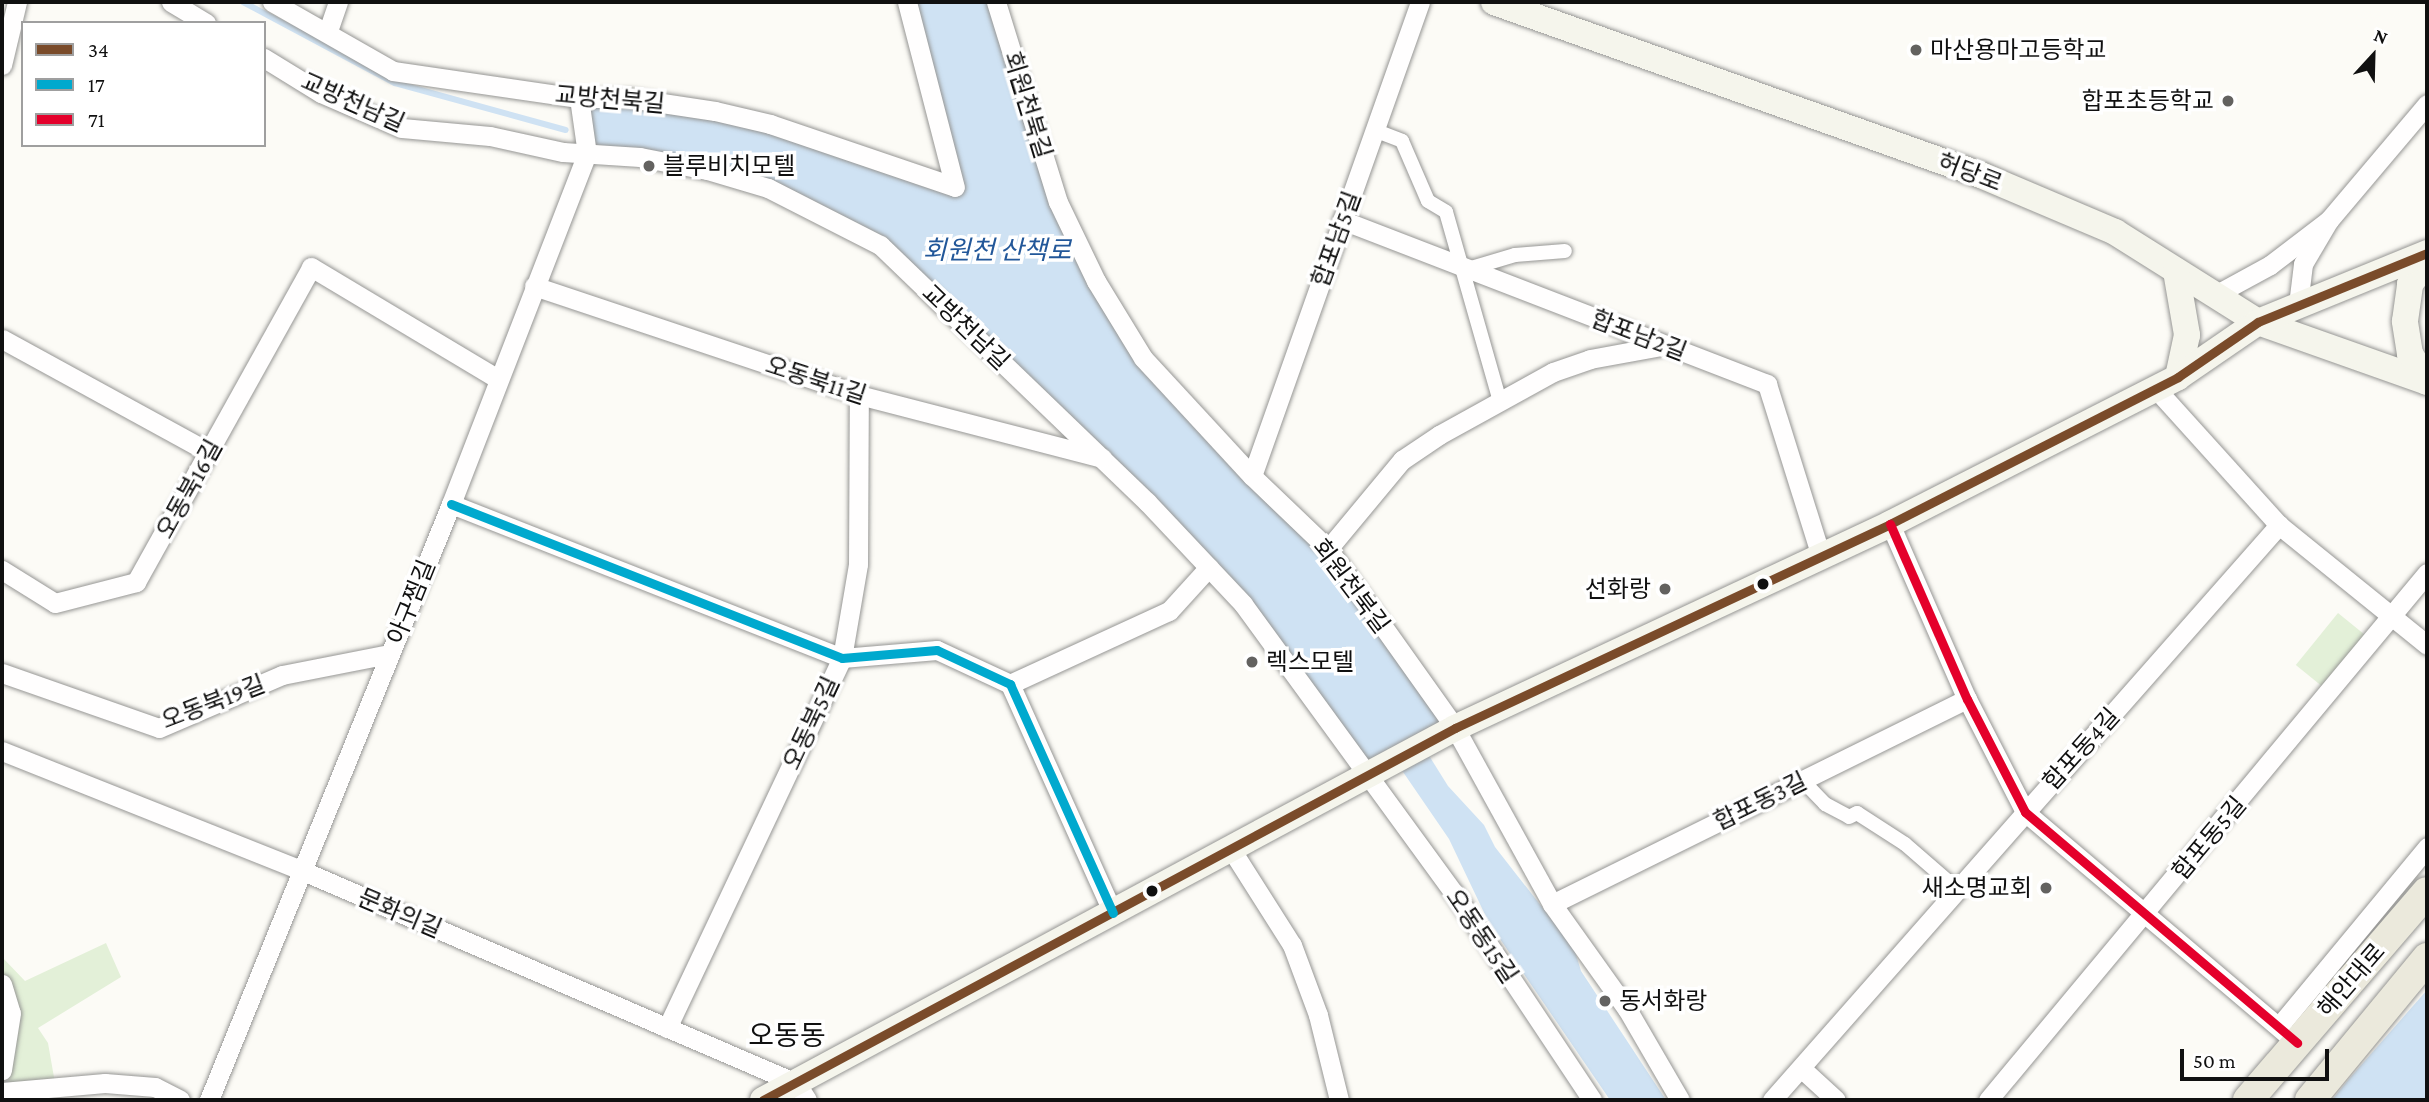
<!DOCTYPE html>
<html>
<head>
<meta charset="utf-8">
<style>
  body { margin:0 }
  #map { position:relative; width:2429px; height:1102px; overflow:hidden; background:#fcfbf6; font-family:"Crimson Pro","Noto Sans KR",serif }
  div>[style] { position:absolute }
  .green>* { inset:0; background:#e3f0d8; transform-origin:0 0 }
  .water>* { inset:0; background:#cfe2f3 }
  .stream>* { height:6px; margin:-3px; padding:0 3px; transform-origin:3px; border-radius:3px; background:#cfe2f3 }
  .roads { filter:drop-shadow(0 0 2px #969694) drop-shadow(0 0 2px #969694) }
  .pedestrian>* { height:14px; margin:-7px; padding:0 7px; transform-origin:7px; border-radius:7px; background:#fffefe }
  .minor>* { height:19px; margin:-9.5px; padding:0 9.5px; transform-origin:9.5px; border-radius:9.5px; background:#fffefe }
  .secondary>* { height:26px; margin:-13px; padding:0 13px; transform-origin:13px; border-radius:13px; background:#f5f5ec }
  .primary>* { height:30px; margin:-15px; padding:0 15px; transform-origin:15px; border-radius:15px; background:#ebe9dc }
  .bus-1>* { height:9px; margin:-4.5px; padding:0 4.5px; transform-origin:4.5px; border-radius:4.5px; background:#7a4b2a }
  .bus-2>* { height:9px; margin:-4.5px; padding:0 4.5px; transform-origin:4.5px; border-radius:4.5px; background:#00a9ce }
  .bus-3>* { height:9px; margin:-4.5px; padding:0 4.5px; transform-origin:4.5px; border-radius:4.5px; background:#e4002b }
  .dots>* { width:19px; height:19px; translate:-50% -50%; box-sizing:border-box; border:4px solid #fff; border-radius:50% }
  span { translate:-50% -50%; white-space:nowrap; text-align:center; line-height:1.15; -webkit-text-stroke:7px #fff; paint-order:stroke }
  .poi-label { font-size:24px; color:#101010 }
  .left { translate:0 -50%; text-align:left }
  .right { translate:-100% -50%; text-align:right }
  .street-label { font-size:24px; color:#101010 }
  .water-label { font-size:26px; color:#225799; font-style:italic }
  .quarter-label { font-size:28px; color:#101010 }
  .frame { position:absolute; inset:0; border:4px solid #101010; pointer-events:none }
  .legend { position:absolute; left:21px; top:21px; width:245px; height:126px; box-sizing:border-box; background:#fff; border:2px solid #9f9f9f; margin:0; padding:9px 12px; list-style:none; font-size:21px; color:#101010 }
  .legend li { display:flex; align-items:center; gap:14px; height:35px }
  .legend b { width:35px; border:2px solid #9f9f9f }
  .north { position:absolute; left:2338px; top:21px; width:70px; height:70px; -webkit-text-stroke:5px #fff; paint-order:stroke; rotate:22deg; font-size:19px; font-weight:700; line-height:28px; text-align:center; color:#101010 }
  .north::after { content:''; display:block; margin:auto; width:24px; height:32px; background:#101010; clip-path:polygon(50% 0,100% 100%,50% 72%,0 100%) }
  .scale { position:absolute; left:2180px; top:1049px; width:149px; height:32px; box-sizing:border-box; border:4px solid #101010; border-top:0; padding-left:9px; font-size:21px; line-height:24px; white-space:nowrap; color:#101010; -webkit-text-stroke:5px #fff; paint-order:stroke }
</style>
</head>
<body>
<div id="map">
  <div class="green">
    <i style="left:2338px;top:613px;width:40px;height:67px;rotate:39deg"></i>
    <i style="clip-path:polygon(106px 943px,121px 977px,38px 1028px,48px 1043px,55px 1083px,8px 1086px,10px 1055px,2px 1045px,2px 957px,25px 981px)"></i>
  </div>
  <div class="water">
    <i style="clip-path:polygon(908px 2px,997px 2px,1052px 188px,1143px 358px,1328px 549px,1455px 728px,1423px 746px,1448px 786px,1484px 825px,1495px 847px,1574px 948px,1581px 971px,1666px 1100px,1610px 1100px,1489px 923px,1449px 839px,1401px 769px,1365px 776px,1243px 604px,880px 245px,768px 188px,587px 154px,579px 98px,715px 111px,954px 187px)"></i>
    <i style="clip-path:polygon(2427px 990px,2427px 1100px,2332px 1100px,2348px 1080px)"></i>
  </div>
  <div class="stream">
    <i style="left:243px;top:2px;width:172px;rotate:28.1deg"></i>
    <i style="left:395px;top:83px;width:177px;rotate:15.4deg"></i>
  </div>
  <div class="roads">
    <div class="pedestrian">
      <i style="left:1374px;top:130px;width:30px;rotate:21deg"></i>
      <i style="left:1402px;top:141px;width:65px;rotate:66.6deg"></i>
      <i style="left:1428px;top:201px;width:21px;rotate:31deg"></i>
      <i style="left:1446px;top:212px;width:198px;rotate:74.1deg"></i>
      <i style="left:1468px;top:269px;width:49px;rotate:-16.6deg"></i>
      <i style="left:1515px;top:255px;width:50px;rotate:-4.6deg"></i>
      <i style="left:1802px;top:780px;width:33px;rotate:46deg"></i>
      <i style="left:1825px;top:804px;width:27px;rotate:28deg"></i>
      <i style="left:1849px;top:817px;width:9px;rotate:-27deg"></i>
      <i style="left:1857px;top:813px;width:57px;rotate:32.9deg"></i>
      <i style="left:1905px;top:844px;width:69px;rotate:40.9deg"></i>
    </div>
    <div class="minor">
      <i style="left:171px;top:2px;width:41px;rotate:31deg"></i>
      <i style="left:272px;top:2px;width:139px;rotate:29.7deg"></i>
      <i style="left:393px;top:71px;width:188px;rotate:8.3deg"></i>
      <i style="left:579px;top:98px;width:50px"></i>
      <i style="left:629px;top:98px;width:87px;rotate:8.6deg"></i>
      <i style="left:715px;top:111px;width:57px;rotate:13.3deg"></i>
      <i style="left:770px;top:124px;width:195px;rotate:18.8deg"></i>
      <i style="left:907px;top:2px;width:191px;rotate:75.5deg"></i>
      <i style="left:996px;top:2px;width:209px;rotate:72.8deg"></i>
      <i style="left:1058px;top:202px;width:88px;rotate:64.3deg"></i>
      <i style="left:1096px;top:281px;width:90px;rotate:58.6deg"></i>
      <i style="left:1143px;top:358px;width:161px;rotate:47.3deg"></i>
      <i style="left:1252px;top:476px;width:105px;rotate:43.8deg"></i>
      <i style="left:1328px;top:549px;width:219px;rotate:54.6deg"></i>
      <i style="left:1455px;top:728px;width:201px;rotate:61.1deg"></i>
      <i style="left:1552px;top:904px;width:129px;rotate:54.5deg"></i>
      <i style="left:1627px;top:1009px;width:105px;rotate:59.8deg"></i>
      <i style="left:328px;top:31px;width:31px;rotate:-71deg"></i>
      <i style="left:264px;top:58px;width:67px;rotate:31.6deg"></i>
      <i style="left:321px;top:93px;width:88px;rotate:23.4deg"></i>
      <i style="left:402px;top:128px;width:88px;rotate:5.2deg"></i>
      <i style="left:490px;top:136px;width:75px;rotate:12.4deg"></i>
      <i style="left:563px;top:152px;width:77px;rotate:3.7deg"></i>
      <i style="left:640px;top:157px;width:68px;rotate:11deg"></i>
      <i style="left:707px;top:170px;width:64px;rotate:16.4deg"></i>
      <i style="left:768px;top:188px;width:126px;rotate:27deg"></i>
      <i style="left:880px;top:245px;width:371px;rotate:43.9deg"></i>
      <i style="left:1147px;top:502px;width:140px;rotate:46.7deg"></i>
      <i style="left:1243px;top:604px;width:358px;rotate:53.9deg"></i>
      <i style="left:1454px;top:893px;width:249px;rotate:56.3deg"></i>
      <i style="left:2px;top:65px;width:65px;rotate:-76.6deg"></i>
      <i style="left:1342px;top:220px;width:456px;rotate:21.1deg"></i>
      <i style="left:1767px;top:384px;width:180px;rotate:72.6deg"></i>
      <i style="left:2329px;top:220px;width:152px;rotate:-49.8deg"></i>
      <i style="left:534px;top:286px;width:343px;rotate:18.5deg"></i>
      <i style="left:859px;top:395px;width:251px;rotate:14.5deg"></i>
      <i style="left:2215px;top:295px;width:63px;rotate:-28.6deg"></i>
      <i style="left:2270px;top:265px;width:74px;rotate:-37.3deg"></i>
      <i style="left:2329px;top:220px;width:51px;rotate:120.6deg"></i>
      <i style="left:2303px;top:264px;width:39px;rotate:97deg"></i>
      <i style="left:2px;top:339px;width:235px;rotate:28.7deg"></i>
      <i style="left:2156px;top:389px;width:183px;rotate:47.9deg"></i>
      <i style="left:2279px;top:525px;width:191px;rotate:39deg"></i>
      <i style="left:1252px;top:476px;width:503px;rotate:-70.48deg"></i>
      <i style="left:451px;top:504px;width:420px;rotate:21.5deg"></i>
      <i style="left:842px;top:658px;width:95px;rotate:-4.8deg"></i>
      <i style="left:937px;top:650px;width:81px;rotate:25deg"></i>
      <i style="left:1010px;top:684px;width:251px;rotate:65.8deg"></i>
      <i style="left:1890px;top:524px;width:191px;rotate:66.3deg"></i>
      <i style="left:1967px;top:699px;width:127px;rotate:62.8deg"></i>
      <i style="left:2025px;top:812px;width:357px;rotate:40.3deg"></i>
      <i style="left:1328px;top:549px;width:116px;rotate:-50.3deg"></i>
      <i style="left:1402px;top:460px;width:45px;rotate:-34deg"></i>
      <i style="left:1439px;top:435px;width:130px;rotate:-28.9deg"></i>
      <i style="left:1553px;top:372px;width:39px;rotate:-19deg"></i>
      <i style="left:1590px;top:359px;width:77px;rotate:-10.4deg"></i>
      <i style="left:2px;top:570px;width:62px;rotate:31.9deg"></i>
      <i style="left:55px;top:603px;width:84px;rotate:-14.5deg"></i>
      <i style="left:136px;top:582px;width:360px;rotate:-60.9deg"></i>
      <i style="left:311px;top:267px;width:218px;rotate:30.9deg"></i>
      <i style="left:2px;top:673px;width:166px;rotate:19.3deg"></i>
      <i style="left:159px;top:728px;width:134px;rotate:-23.3deg"></i>
      <i style="left:282px;top:675px;width:109px;rotate:-11.1deg"></i>
      <i style="left:1010px;top:684px;width:175px;rotate:-24.7deg"></i>
      <i style="left:1169px;top:611px;width:59px;rotate:-47.7deg"></i>
      <i style="left:2px;top:751px;width:324px;rotate:21.7deg"></i>
      <i style="left:303px;top:871px;width:537px;rotate:23.27deg"></i>
      <i style="left:1231px;top:849px;width:114px;rotate:57.6deg"></i>
      <i style="left:1292px;top:945px;width:75px;rotate:69.6deg"></i>
      <i style="left:1318px;top:1015px;width:88px;rotate:76.1deg"></i>
      <i style="left:1552px;top:904px;width:463px;rotate:-26.3deg"></i>
      <i style="left:2px;top:984px;width:30px;rotate:73deg"></i>
      <i style="left:11px;top:1013px;width:58px;rotate:99deg"></i>
      <i style="left:2280px;top:1025px;width:231px;rotate:-50.4deg"></i>
      <i style="left:667px;top:1028px;width:409px;rotate:-64.7deg"></i>
      <i style="left:842px;top:658px;width:95px;rotate:-80.3deg"></i>
      <i style="left:858px;top:564px;width:169px;rotate:-89.7deg"></i>
      <i style="left:1801px;top:1068px;width:47px;rotate:42.4deg"></i>
      <i style="left:796px;top:1083px;width:20px;rotate:57deg"></i>
      <i style="left:2px;top:1092px;width:103px;rotate:-5deg"></i>
      <i style="left:105px;top:1083px;width:50px;rotate:4.6deg"></i>
      <i style="left:155px;top:1087px;width:28px;rotate:27deg"></i>
      <i style="left:209px;top:1100px;width:643px;rotate:-67.9deg"></i>
      <i style="left:451px;top:504px;width:375px;rotate:-68.8deg"></i>
      <i style="left:587px;top:154px;width:57px;rotate:-98.1deg"></i>
      <i style="left:1772px;top:1100px;width:767px;rotate:-48.6deg"></i>
      <i style="left:1988px;top:1100px;width:686px;rotate:-50.21deg"></i>
    </div>
    <div class="secondary">
      <i style="left:1494px;top:2px;width:517px;rotate:19.56deg"></i>
      <i style="left:1981px;top:175px;width:146px;rotate:23deg"></i>
      <i style="left:2115px;top:232px;width:169px;rotate:32.2deg"></i>
      <i style="left:2258px;top:322px;width:179px;rotate:19.5deg"></i>
      <i style="left:2176px;top:271px;width:65px;rotate:80.2deg"></i>
      <i style="left:2187px;top:335px;width:43px;rotate:102.1deg"></i>
      <i style="left:2427px;top:382px;width:33px;rotate:-121deg"></i>
      <i style="left:2410px;top:354px;width:33px;rotate:-99deg"></i>
      <i style="left:2405px;top:321px;width:37px;rotate:-82deg"></i>
      <i style="left:2410px;top:284px;width:28px;rotate:-52deg"></i>
      <i style="left:763px;top:1100px;width:786px;rotate:-28.26deg"></i>
      <i style="left:1455px;top:728px;width:480px;rotate:-25.1deg"></i>
      <i style="left:1890px;top:524px;width:323px;rotate:-27deg"></i>
      <i style="left:2178px;top:377px;width:97px;rotate:-34.5deg"></i>
      <i style="left:2258px;top:322px;width:183px;rotate:-22.2deg"></i>
    </div>
    <div class="primary">
      <i style="left:2248px;top:1100px;width:274px;rotate:-49.3deg"></i>
      <i style="left:2310px;top:1100px;width:184px;rotate:-50.5deg"></i>
    </div>
  </div>
  <div class="bus-1">
    <i style="left:763px;top:1100px;width:786px;rotate:-28.26deg"></i>
    <i style="left:1455px;top:728px;width:480px;rotate:-25.1deg"></i>
    <i style="left:1890px;top:524px;width:323px;rotate:-27deg"></i>
    <i style="left:2178px;top:377px;width:97px;rotate:-34.5deg"></i>
    <i style="left:2258px;top:322px;width:183px;rotate:-22.2deg"></i>
  </div>
  <div class="bus-2">
    <i style="left:451px;top:504px;width:420px;rotate:21.5deg"></i>
    <i style="left:842px;top:658px;width:95px;rotate:-4.8deg"></i>
    <i style="left:937px;top:650px;width:81px;rotate:25deg"></i>
    <i style="left:1010px;top:684px;width:251px;rotate:65.8deg"></i>
  </div>
  <div class="bus-3">
    <i style="left:1890px;top:524px;width:191px;rotate:66.3deg"></i>
    <i style="left:1967px;top:699px;width:127px;rotate:62.8deg"></i>
    <i style="left:2025px;top:812px;width:357px;rotate:40.3deg"></i>
  </div>
  <div class="dots">
    <i style="left:1916px;top:50px;background:#636260"></i>
    <i style="left:2228px;top:101px;background:#636260"></i>
    <i style="left:649px;top:166px;background:#636260"></i>
    <i style="left:1763px;top:584px;background:#101010"></i>
    <i style="left:1665px;top:589px;background:#636260"></i>
    <i style="left:1252px;top:662px;background:#636260"></i>
    <i style="left:2046px;top:888px;background:#636260"></i>
    <i style="left:1152px;top:891px;background:#101010"></i>
    <i style="left:1605px;top:1001px;background:#636260"></i>
  </div>
  <div class="poi-label">
    <span class="left" style="left:1930px;top:50px">마산용마고등학교</span>
    <span class="right" style="left:2214px;top:101px">합포초등학교</span>
    <span class="left" style="left:663px;top:166px">블루비치모텔</span>
    <span class="right" style="left:1651px;top:589px">선화랑</span>
    <span class="left" style="left:1266px;top:662px">렉스모텔</span>
    <span class="right" style="left:2032px;top:888px">새소명교회</span>
    <span class="left" style="left:1619px;top:1001px">동서화랑</span>
  </div>
  <div class="street-label">
    <span style="left:610px;top:99px;rotate:5deg">교방천북길</span>
    <span style="left:353px;top:102px;rotate:24deg">교방천남길</span>
    <span style="left:1028px;top:105px;rotate:73deg">회원천북길</span>
    <span style="left:1970px;top:172px;rotate:21deg">허당로</span>
    <span style="left:1336px;top:239px;rotate:-70deg">합포남5길</span>
    <span style="left:966px;top:327px;rotate:44deg">교방천남길</span>
    <span style="left:1639px;top:335px;rotate:21deg">합포남2길</span>
    <span style="left:816px;top:380px;rotate:18deg">오동북11길</span>
    <span style="left:189px;top:489px;rotate:-61deg">오동북16길</span>
    <span style="left:1351px;top:586px;rotate:53deg">회원천북길</span>
    <span style="left:411px;top:602px;rotate:-68deg">아구찜길</span>
    <span style="left:213px;top:702px;rotate:-21deg">오동북19길</span>
    <span style="left:811px;top:723px;rotate:-65deg">오동북5길</span>
    <span style="left:2081px;top:749px;rotate:-48deg">합포동4길</span>
    <span style="left:1760px;top:801px;rotate:-26deg">합포동3길</span>
    <span style="left:2209px;top:838px;rotate:-50deg">합포동5길</span>
    <span style="left:400px;top:913px;rotate:23deg">문화의길</span>
    <span style="left:1482px;top:936px;rotate:56deg">오동동15길</span>
    <span style="left:2351px;top:980px;rotate:-49deg">해안대로</span>
  </div>
  <div class="water-label">
    <span style="left:997px;top:251px">회원천 산책로</span>
  </div>
  <div class="quarter-label">
    <span style="left:787px;top:1036px">오동동</span>
  </div>
  <div class="frame"></div>
  <ul class="legend">
  <li><b style="height:9px;background:#7a4b2a"></b>34</li>
  <li><b style="height:9px;background:#00a9ce"></b>17</li>
  <li><b style="height:9px;background:#e4002b"></b>71</li>
  </ul>
  <div class="north">N</div>
  <div class="scale">50 m</div>
</div>
</body>
</html>
